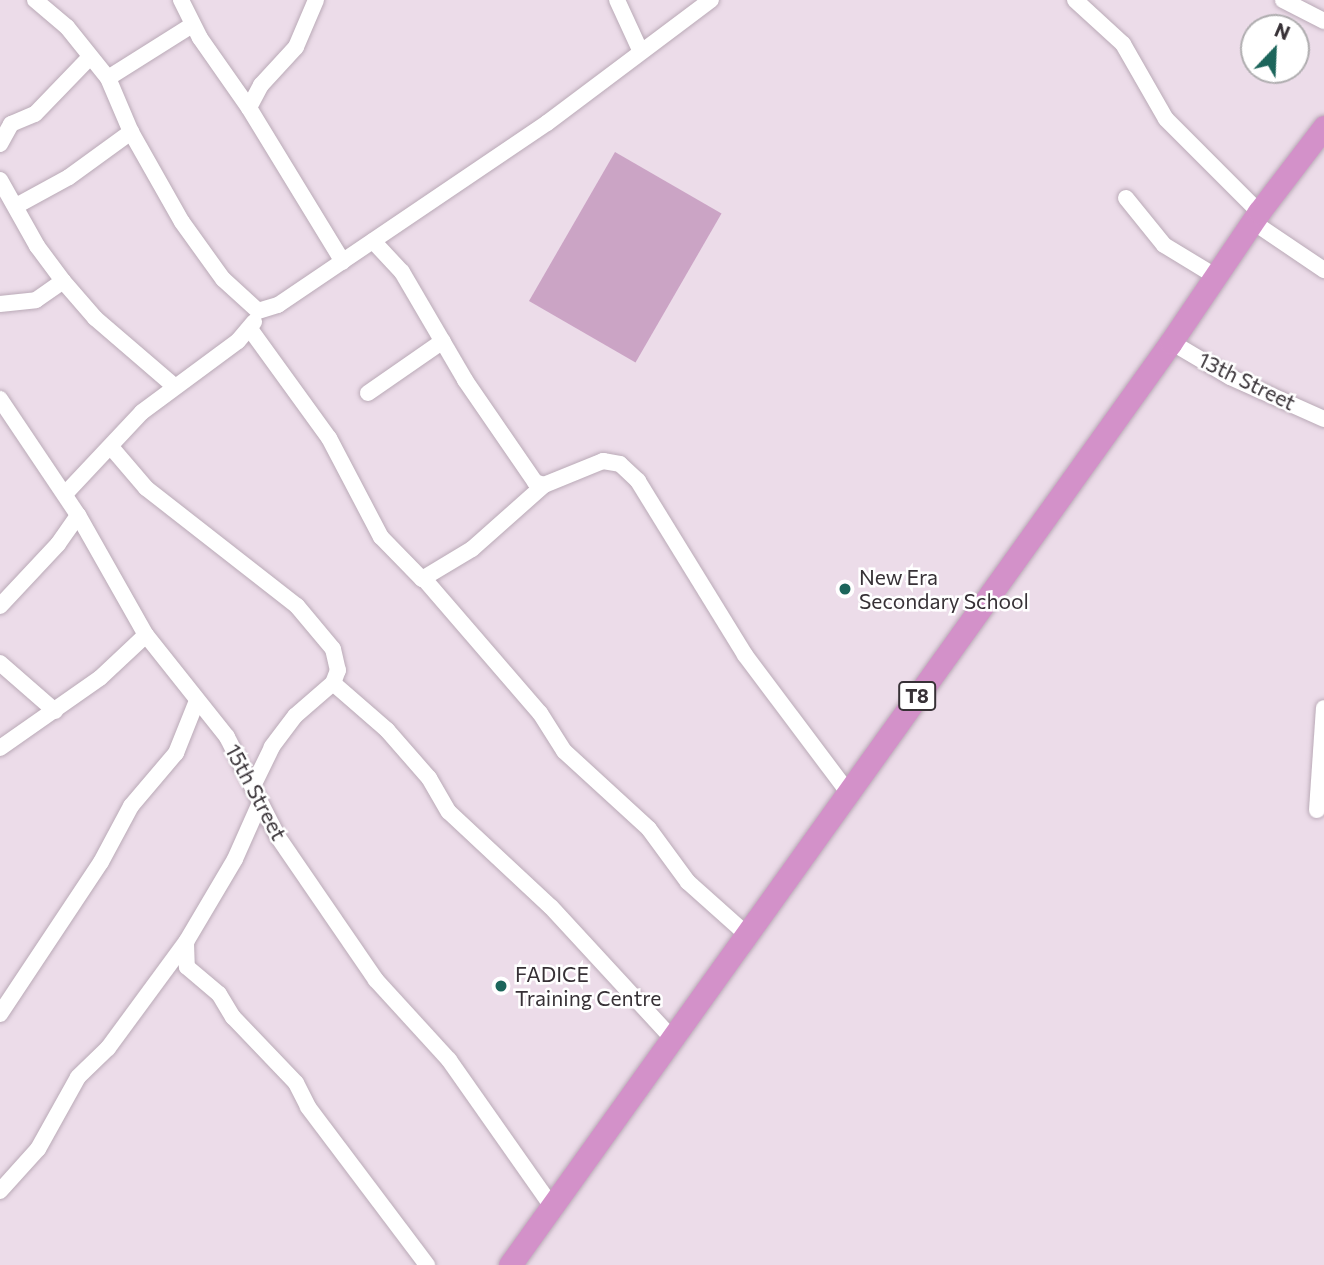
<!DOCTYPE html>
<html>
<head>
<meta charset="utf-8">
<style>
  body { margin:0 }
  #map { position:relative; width:1324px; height:1265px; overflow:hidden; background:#ecdce9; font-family:Commissioner,sans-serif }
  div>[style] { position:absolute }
  .green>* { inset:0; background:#cba4c5; transform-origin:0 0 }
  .roads { filter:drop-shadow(0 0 2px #baaab7) drop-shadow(0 0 2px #baaab7) }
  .minor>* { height:16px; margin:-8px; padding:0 8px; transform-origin:8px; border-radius:8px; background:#fff }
  .highway>* { height:23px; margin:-11.5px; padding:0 11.5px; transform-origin:11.5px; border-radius:11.5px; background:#d391c9 }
  .dots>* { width:19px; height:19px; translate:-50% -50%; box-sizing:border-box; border:4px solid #fff; border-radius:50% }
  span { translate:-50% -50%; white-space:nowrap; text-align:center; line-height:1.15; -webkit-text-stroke:5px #fff; paint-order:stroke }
  .shield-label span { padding:2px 5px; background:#fff; border:2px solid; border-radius:5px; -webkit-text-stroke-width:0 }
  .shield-label { font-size:19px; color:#373136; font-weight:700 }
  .street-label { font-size:21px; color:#373136 }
  .poi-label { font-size:21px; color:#373136 }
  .left { translate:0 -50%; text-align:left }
  .north { position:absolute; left:1240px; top:14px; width:70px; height:70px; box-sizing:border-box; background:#fff; border:2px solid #afadaf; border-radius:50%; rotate:23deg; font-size:19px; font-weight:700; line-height:28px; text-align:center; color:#373136 }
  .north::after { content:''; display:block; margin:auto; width:24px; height:32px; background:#1c655b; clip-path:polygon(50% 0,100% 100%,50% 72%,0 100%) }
</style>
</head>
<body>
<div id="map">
  <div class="green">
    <i style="left:615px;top:152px;width:123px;height:172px;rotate:30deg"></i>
  </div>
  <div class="roads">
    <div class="minor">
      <i style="left:35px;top:0;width:42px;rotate:40.2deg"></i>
      <i style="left:67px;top:27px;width:65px;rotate:51.2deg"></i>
      <i style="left:108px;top:78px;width:59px;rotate:66.9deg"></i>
      <i style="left:131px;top:132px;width:103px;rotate:60.5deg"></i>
      <i style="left:182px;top:222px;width:70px;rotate:54.3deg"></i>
      <i style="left:223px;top:279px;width:47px;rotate:42.4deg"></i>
      <i style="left:258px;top:311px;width:21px;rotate:-17deg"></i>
      <i style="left:278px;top:305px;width:325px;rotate:-34.1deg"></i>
      <i style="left:547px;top:123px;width:205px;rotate:-36.9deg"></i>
      <i style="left:181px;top:0;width:42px;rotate:63.4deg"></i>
      <i style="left:200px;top:38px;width:85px;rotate:55deg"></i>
      <i style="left:316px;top:0;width:51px;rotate:113.1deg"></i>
      <i style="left:296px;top:47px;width:52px;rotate:132.6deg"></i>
      <i style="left:261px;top:85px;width:26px;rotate:118deg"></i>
      <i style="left:249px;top:108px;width:180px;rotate:58.6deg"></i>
      <i style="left:617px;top:0;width:55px;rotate:65.3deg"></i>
      <i style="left:1075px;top:0;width:65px;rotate:42.5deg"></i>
      <i style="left:1123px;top:44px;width:86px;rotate:60.2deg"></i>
      <i style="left:1166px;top:119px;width:132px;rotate:45deg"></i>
      <i style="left:1283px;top:0;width:46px;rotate:27.1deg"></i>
      <i style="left:108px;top:78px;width:99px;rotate:-32.2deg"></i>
      <i style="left:0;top:144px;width:23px;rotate:-61deg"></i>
      <i style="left:11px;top:124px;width:26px;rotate:-23deg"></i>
      <i style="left:35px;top:114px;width:79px;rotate:-46deg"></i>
      <i style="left:0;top:180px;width:76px;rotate:60.7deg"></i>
      <i style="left:37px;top:246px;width:44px;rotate:53.4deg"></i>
      <i style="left:63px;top:281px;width:49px;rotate:49.1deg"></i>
      <i style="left:95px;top:318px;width:103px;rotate:40.7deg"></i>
      <i style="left:1126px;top:198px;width:60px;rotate:51deg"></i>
      <i style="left:1164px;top:245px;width:60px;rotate:31.3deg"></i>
      <i style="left:16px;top:206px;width:60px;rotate:-28.7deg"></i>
      <i style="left:69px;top:177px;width:77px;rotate:-36deg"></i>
      <i style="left:1253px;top:222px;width:86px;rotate:34.1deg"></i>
      <i style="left:373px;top:241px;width:42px;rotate:46.9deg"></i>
      <i style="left:402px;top:272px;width:125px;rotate:59.7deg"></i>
      <i style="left:465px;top:380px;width:124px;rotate:55.5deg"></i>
      <i style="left:535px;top:482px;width:9px;rotate:18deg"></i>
      <i style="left:544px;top:485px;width:64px;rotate:-22.1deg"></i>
      <i style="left:603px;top:461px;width:17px;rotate:10deg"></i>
      <i style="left:620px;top:464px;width:25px;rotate:43deg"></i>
      <i style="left:638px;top:481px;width:204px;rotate:58.4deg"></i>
      <i style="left:745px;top:655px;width:171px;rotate:53.1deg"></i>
      <i style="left:0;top:304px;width:36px;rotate:-6deg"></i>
      <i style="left:36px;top:300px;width:33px;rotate:-35deg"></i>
      <i style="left:250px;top:329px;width:135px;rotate:54.1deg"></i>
      <i style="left:329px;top:438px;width:112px;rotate:62.3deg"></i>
      <i style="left:381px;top:537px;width:59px;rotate:45.7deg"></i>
      <i style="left:422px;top:579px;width:58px;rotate:-31deg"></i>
      <i style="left:472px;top:549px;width:96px;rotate:-41.6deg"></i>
      <i style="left:1171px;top:342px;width:69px;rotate:30.7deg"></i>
      <i style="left:1230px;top:377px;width:103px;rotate:24.1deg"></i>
      <i style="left:368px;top:393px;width:91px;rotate:-34.7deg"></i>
      <i style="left:0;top:399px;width:140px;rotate:56.1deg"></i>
      <i style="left:78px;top:515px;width:138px;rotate:60.5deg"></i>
      <i style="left:146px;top:635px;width:130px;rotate:51.5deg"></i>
      <i style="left:227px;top:737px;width:112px;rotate:63deg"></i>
      <i style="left:278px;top:837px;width:173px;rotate:55.6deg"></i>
      <i style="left:376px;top:980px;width:108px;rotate:47.6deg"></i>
      <i style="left:449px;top:1060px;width:181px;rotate:54.9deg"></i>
      <i style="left:111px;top:447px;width:54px;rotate:49.5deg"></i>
      <i style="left:146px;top:488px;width:192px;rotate:38deg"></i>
      <i style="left:297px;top:606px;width:56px;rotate:50.1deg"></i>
      <i style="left:333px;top:649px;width:22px;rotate:77deg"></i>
      <i style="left:338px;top:670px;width:14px;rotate:111deg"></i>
      <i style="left:333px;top:683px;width:50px;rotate:139deg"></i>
      <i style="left:295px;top:716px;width:39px;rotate:127deg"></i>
      <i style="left:272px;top:747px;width:43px;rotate:116deg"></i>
      <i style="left:65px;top:494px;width:112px;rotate:-46.8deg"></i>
      <i style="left:142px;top:412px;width:119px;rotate:-36.5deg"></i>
      <i style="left:238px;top:341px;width:25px;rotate:-50deg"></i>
      <i style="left:425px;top:580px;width:176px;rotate:49.2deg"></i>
      <i style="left:540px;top:713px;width:45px;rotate:57.7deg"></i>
      <i style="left:564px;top:751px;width:115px;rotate:42.5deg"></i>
      <i style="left:649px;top:829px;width:66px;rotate:53.7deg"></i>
      <i style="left:688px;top:882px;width:76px;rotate:41.8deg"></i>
      <i style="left:0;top:606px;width:85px;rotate:-46.9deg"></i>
      <i style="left:58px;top:544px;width:35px;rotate:-55deg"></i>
      <i style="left:0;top:663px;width:73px;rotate:41.1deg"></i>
      <i style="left:333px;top:683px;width:72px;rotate:41deg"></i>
      <i style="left:387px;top:730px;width:64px;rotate:48.8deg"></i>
      <i style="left:429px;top:778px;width:39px;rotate:60deg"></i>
      <i style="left:449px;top:812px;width:139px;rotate:43deg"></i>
      <i style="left:551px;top:907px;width:178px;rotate:47.3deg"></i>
      <i style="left:0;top:748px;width:122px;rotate:-35deg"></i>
      <i style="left:100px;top:678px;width:63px;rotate:-43.1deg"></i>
      <i style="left:1317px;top:810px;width:102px;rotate:-86.1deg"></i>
      <i style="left:186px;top:943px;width:24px;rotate:88deg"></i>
      <i style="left:187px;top:967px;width:42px;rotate:40.2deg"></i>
      <i style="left:219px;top:994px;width:27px;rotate:59deg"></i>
      <i style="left:233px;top:1017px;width:91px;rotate:46.3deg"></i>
      <i style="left:296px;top:1083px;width:27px;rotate:63deg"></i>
      <i style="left:308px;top:1107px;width:198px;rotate:53deg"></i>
      <i style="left:0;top:1014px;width:182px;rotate:-56.4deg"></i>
      <i style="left:101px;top:862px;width:64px;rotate:-61.8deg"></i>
      <i style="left:131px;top:806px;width:70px;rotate:-49.7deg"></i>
      <i style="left:176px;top:753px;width:54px;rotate:-68.2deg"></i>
      <i style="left:0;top:1191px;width:57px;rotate:-47.9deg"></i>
      <i style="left:38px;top:1149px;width:82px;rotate:-60.9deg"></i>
      <i style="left:78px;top:1077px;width:42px;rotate:-44deg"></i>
      <i style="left:108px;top:1048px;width:132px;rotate:-53.7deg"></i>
      <i style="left:186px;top:942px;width:96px;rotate:-59.4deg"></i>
      <i style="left:235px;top:859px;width:59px;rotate:-66deg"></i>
    </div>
    <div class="highway">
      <i style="left:510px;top:1265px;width:1135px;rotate:-54.39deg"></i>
      <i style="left:1171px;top:342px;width:157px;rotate:-55.9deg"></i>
      <i style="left:1259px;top:212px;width:107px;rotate:-52.6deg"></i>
    </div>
  </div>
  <div class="dots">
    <i style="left:845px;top:589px;background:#1c655b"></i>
    <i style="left:501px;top:986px;background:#1c655b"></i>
  </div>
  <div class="shield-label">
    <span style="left:917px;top:696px">T8</span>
  </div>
  <div class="street-label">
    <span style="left:1247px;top:381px;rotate:26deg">13th Street</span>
    <span style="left:256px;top:792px;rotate:62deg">15th Street</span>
  </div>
  <div class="poi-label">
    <span class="left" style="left:859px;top:589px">New Era<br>Secondary School</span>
    <span class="left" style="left:515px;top:986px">FADICE<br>Training Centre</span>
  </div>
  <div class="north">N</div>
</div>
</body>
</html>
